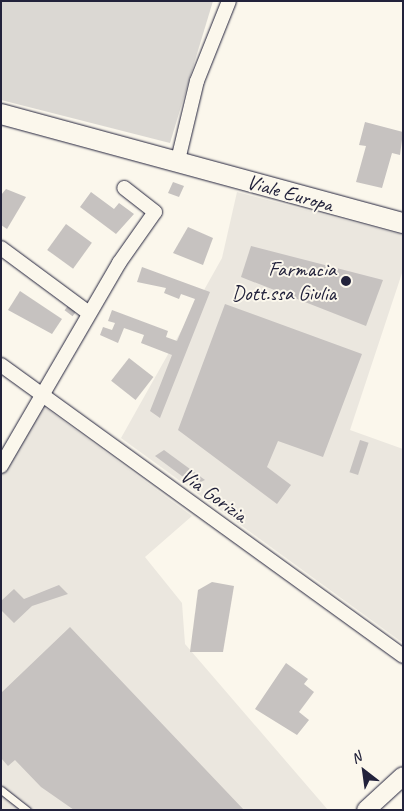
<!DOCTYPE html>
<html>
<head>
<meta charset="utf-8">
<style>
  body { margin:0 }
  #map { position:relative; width:404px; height:811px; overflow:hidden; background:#fbf7ec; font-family:Caveat,sans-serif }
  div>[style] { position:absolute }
  .built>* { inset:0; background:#ebe7df }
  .green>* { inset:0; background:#dbd8d3 }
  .building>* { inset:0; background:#c6c2c0; transform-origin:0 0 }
  .roads { filter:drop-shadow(0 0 1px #22223b) drop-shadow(0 0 1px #22223b) }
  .service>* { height:7px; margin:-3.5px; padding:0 3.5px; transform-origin:3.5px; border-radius:3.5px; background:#fbf7ec }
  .minor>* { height:14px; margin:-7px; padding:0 7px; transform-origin:7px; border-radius:7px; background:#fbf7ec }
  .tertiary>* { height:18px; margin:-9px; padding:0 9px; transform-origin:9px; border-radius:9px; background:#fbf7ec }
  .secondary>* { height:20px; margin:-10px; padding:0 10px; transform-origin:10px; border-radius:10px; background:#fbf7ec }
  .dots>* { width:14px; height:14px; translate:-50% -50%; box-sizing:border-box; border:2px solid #fbf7ec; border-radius:50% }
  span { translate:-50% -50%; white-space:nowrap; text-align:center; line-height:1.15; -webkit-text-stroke:4px #fbf7ec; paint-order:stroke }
  .street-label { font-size:21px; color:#22223b }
  .poi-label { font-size:21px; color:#22223b }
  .right { translate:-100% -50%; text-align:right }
  .frame { position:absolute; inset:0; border:2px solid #22223b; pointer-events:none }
  .north { position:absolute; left:339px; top:746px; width:50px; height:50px; -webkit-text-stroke:4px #fbf7ec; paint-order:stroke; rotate:330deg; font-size:14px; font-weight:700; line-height:20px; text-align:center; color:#22223b }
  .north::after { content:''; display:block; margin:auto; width:18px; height:22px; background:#22223b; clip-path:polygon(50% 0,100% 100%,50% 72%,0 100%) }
</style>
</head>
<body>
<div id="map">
  <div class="built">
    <i style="clip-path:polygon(237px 192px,403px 235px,403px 270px,350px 430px,403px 449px,403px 643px,121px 438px,222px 258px)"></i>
    <i style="clip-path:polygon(43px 406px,192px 516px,145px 557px,182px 603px,185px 644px,328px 810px,1px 810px,1px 474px)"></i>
  </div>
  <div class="green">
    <i style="clip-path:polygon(1px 1px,213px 1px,170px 143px,1px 100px)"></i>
  </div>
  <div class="building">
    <i style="clip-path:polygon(365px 122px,403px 132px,400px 155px,392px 153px,382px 188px,356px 182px,366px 146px,359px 145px)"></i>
    <i style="clip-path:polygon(173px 182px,184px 186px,179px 197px,168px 193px)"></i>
    <i style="clip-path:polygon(6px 189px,26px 197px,7px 229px,1px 225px,1px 195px)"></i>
    <i style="clip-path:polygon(91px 192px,114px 209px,119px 203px,134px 214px,116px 234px,80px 207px)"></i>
    <i style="left:66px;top:224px;width:32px;height:32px;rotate:36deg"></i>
    <i style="clip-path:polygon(188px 227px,213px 238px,203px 265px,173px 253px)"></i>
    <i style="clip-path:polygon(251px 246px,383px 280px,366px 326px,241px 277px)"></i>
    <i style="clip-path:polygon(142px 267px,210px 292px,160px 418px,150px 411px,172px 355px,141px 343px,144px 335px,124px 328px,118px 343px,100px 335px,103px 327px,112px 330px,115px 323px,108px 321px,112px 310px,168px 331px,166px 337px,177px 341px,195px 299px,181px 294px,179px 299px,164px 293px,166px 288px,137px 282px)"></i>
    <i style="clip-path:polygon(20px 291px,62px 319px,52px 334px,8px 310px)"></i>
    <i style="left:70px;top:303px;width:10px;height:9px;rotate:37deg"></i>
    <i style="clip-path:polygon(225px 304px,362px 354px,323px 457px,278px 441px,267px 467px,291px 485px,277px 504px,178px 430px)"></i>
    <i style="left:129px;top:358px;width:31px;height:29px;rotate:38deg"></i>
    <i style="left:360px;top:440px;width:9px;height:34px;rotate:18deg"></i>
    <i style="clip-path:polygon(164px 450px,205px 480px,194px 485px,155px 456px)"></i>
    <i style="clip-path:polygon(212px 582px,234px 586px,223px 652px,190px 652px,198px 590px)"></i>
    <i style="clip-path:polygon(59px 585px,68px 594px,32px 606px,14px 623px,1px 610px,1px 601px,14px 589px,24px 599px)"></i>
    <i style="clip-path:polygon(70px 627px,244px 810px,74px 810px,41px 787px,15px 760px,8px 766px,1px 758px,1px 693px)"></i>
    <i style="clip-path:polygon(286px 663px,308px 679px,304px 684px,314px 692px,299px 712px,309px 720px,297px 735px,255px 709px)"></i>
  </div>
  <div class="roads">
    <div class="service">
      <i style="left:1px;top:790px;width:33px;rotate:38deg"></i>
    </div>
    <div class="minor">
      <i style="left:178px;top:160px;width:81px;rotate:-76.5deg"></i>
      <i style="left:197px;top:81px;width:86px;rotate:-68.2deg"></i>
      <i style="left:1px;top:248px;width:109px;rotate:36.5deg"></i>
      <i style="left:1px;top:365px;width:496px;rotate:35.9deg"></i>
      <i style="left:1px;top:466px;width:235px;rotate:-59.8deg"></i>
      <i style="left:119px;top:263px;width:62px;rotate:-54.8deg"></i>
      <i style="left:155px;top:212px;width:39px;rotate:-142deg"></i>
    </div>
    <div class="tertiary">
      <i style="left:366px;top:810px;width:50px;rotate:-42.6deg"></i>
    </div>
    <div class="secondary">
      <i style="left:1px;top:114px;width:417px;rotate:15.2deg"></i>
    </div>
  </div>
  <div class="dots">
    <i style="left:346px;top:281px;background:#22223b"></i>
  </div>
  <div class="street-label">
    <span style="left:290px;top:193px;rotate:16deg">Viale Europa</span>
    <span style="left:214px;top:495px;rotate:36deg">Via Gorizia</span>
  </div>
  <div class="poi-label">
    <span class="right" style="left:336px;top:281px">Farmacia<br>Dott.ssa Giulia</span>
  </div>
  <div class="frame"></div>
  <div class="north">N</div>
</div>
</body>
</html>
